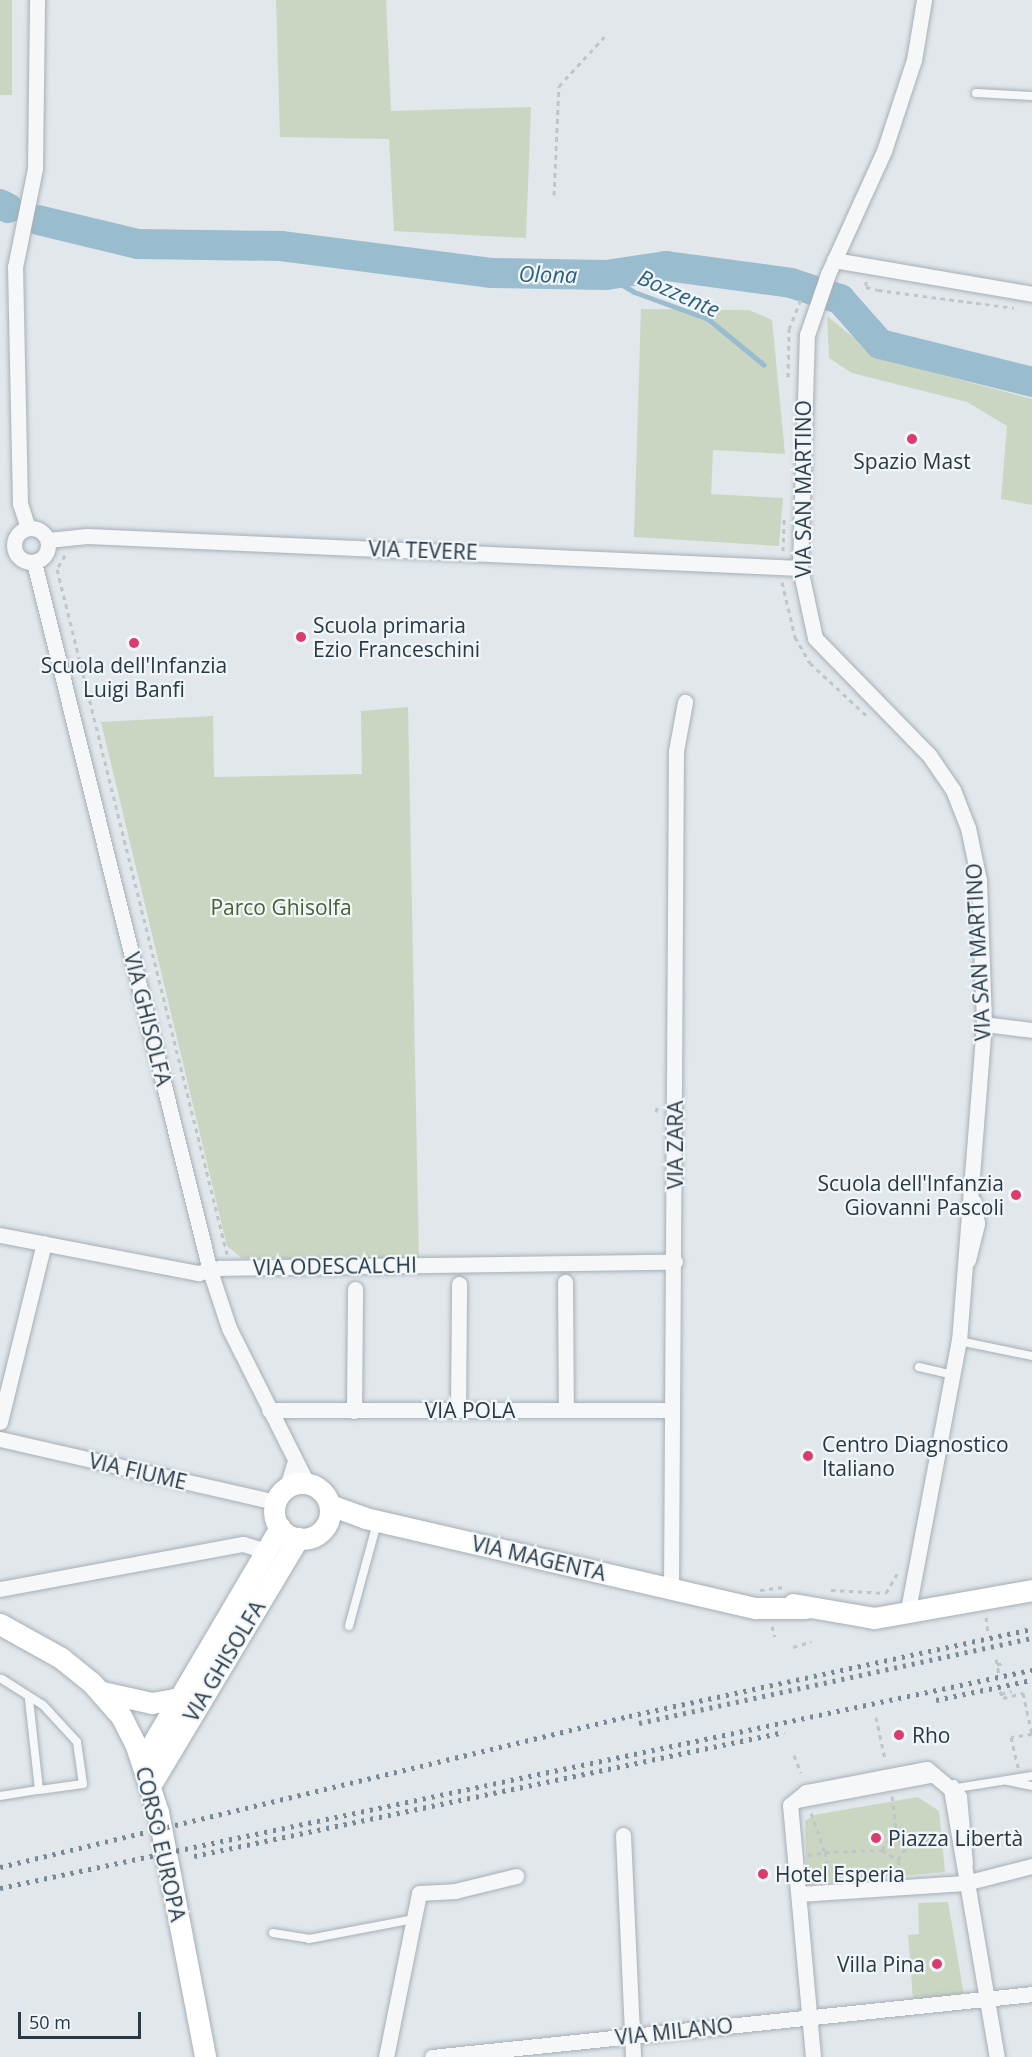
<!DOCTYPE html>
<html>
<head>
<meta charset="utf-8">
<style>
  body { margin:0 }
  #map { position:relative; width:1032px; height:2057px; overflow:hidden; background:#e1e7eb; font-family:"Open Sans",sans-serif }
  div>[style] { position:absolute }
  .green>* { inset:0; background:#cbd6c2; transform-origin:0 0 }
  .stream>* { height:5px; margin:-2.5px; padding:0 2.5px; transform-origin:2.5px; border-radius:2.5px; background:#99bdcf }
  .river>* { height:30px; margin:-15px; padding:0 15px; transform-origin:15px; border-radius:15px; background:#99bdcf }
  .path>* { height:3px; margin-top:-1.5px; transform-origin:0; background:repeating-linear-gradient(90deg,#c0c5ca 0 4.5px,transparent 0 9px) }
  .roads { filter:drop-shadow(0 0 2px #a6afb6) drop-shadow(0 0 2px #a6afb6) }
  .lane>* { height:8px; margin:-4px; padding:0 4px; transform-origin:4px; border-radius:4px; background:#f5f7f9 }
  .street>* { height:15px; margin:-7.5px; padding:0 7.5px; transform-origin:7.5px; border-radius:7.5px; background:#f5f7f9 }
  .street>.ring { margin:-7.5px; padding:0; box-sizing:content-box; background:none; border:15px solid #f5f7f9; border-radius:50% }
  .secondary>* { height:21px; margin:-10.5px; padding:0 10.5px; transform-origin:10.5px; border-radius:10.5px; background:#fff }
  .secondary>.ring { margin:-10.5px; padding:0; box-sizing:content-box; background:none; border:21px solid #fff; border-radius:50% }
  .rail>* { height:4.5px; margin-top:-2.25px; transform-origin:0; background:repeating-linear-gradient(90deg,#798a97 0 3px,transparent 0 9px) }
  .dots>* { width:16px; height:16px; translate:-50% -50%; box-sizing:border-box; border:3px solid #f1f6f8; border-radius:50% }
  span { translate:-50% -50%; white-space:nowrap; text-align:center; line-height:1.15; -webkit-text-stroke:4.5px #f1f6f8; paint-order:stroke }
  .poi-label { font-size:21px; color:#283845 }
  .left { translate:0 -50%; text-align:left }
  .right { translate:-100% -50%; text-align:right }
  .street-label { font-size:21px; color:#283845 }
  .park-label { font-size:21px; color:#456233 }
  .water-label { font-size:22px; color:#2d607d; font-style:italic }
  .scale { position:absolute; left:18px; top:2012px; width:123px; height:27px; box-sizing:border-box; border:3px solid #283845; border-top:0; padding-left:8px; font-size:18px; line-height:21px; white-space:nowrap; color:#283845; -webkit-text-stroke:4px #f1f6f8; paint-order:stroke }
</style>
</head>
<body>
<div id="map">
  <div class="green">
    <i style="left:0;top:0;width:12px;height:95px"></i>
    <i style="clip-path:polygon(276px 0,386px 0,391px 111px,531px 107px,526px 238px,394px 231px,389px 139px,280px 137px)"></i>
    <i style="clip-path:polygon(641px 309px,749px 310px,772px 320px,785px 454px,713px 450px,711px 494px,783px 498px,779px 546px,634px 537px)"></i>
    <i style="clip-path:polygon(827px 316px,879px 358px,1032px 399px,1032px 505px,1001px 499px,1007px 426px,967px 402px,852px 373px,829px 358px)"></i>
    <i style="clip-path:polygon(408px 707px,419px 1260px,242px 1258px,227px 1246px,101px 722px,213px 716px,214px 777px,362px 774px,361px 711px)"></i>
    <i style="clip-path:polygon(918px 1797px,939px 1811px,945px 1872px,807px 1884px,805px 1821px,814px 1815px)"></i>
    <i style="clip-path:polygon(948px 1902px,964px 1995px,913px 2000px,908px 1935px,919px 1934px,918px 1903px)"></i>
  </div>
  <div class="stream">
    <i style="left:606px;top:275px;width:33px;rotate:31deg"></i>
    <i style="left:634px;top:292px;width:79px;rotate:20deg"></i>
    <i style="left:708px;top:319px;width:72px;rotate:39.4deg"></i>
  </div>
  <div class="river">
    <i style="left:0;top:204px;width:9px;rotate:27deg"></i>
    <i style="left:38px;top:220px;width:103px;rotate:13.5deg"></i>
    <i style="left:138px;top:244px;width:143px;rotate:0.8deg"></i>
    <i style="left:281px;top:246px;width:213px;rotate:7.3deg"></i>
    <i style="left:492px;top:273px;width:114px;rotate:1deg"></i>
    <i style="left:606px;top:275px;width:61px;rotate:-8.5deg"></i>
    <i style="left:666px;top:266px;width:126px;rotate:7.7deg"></i>
    <i style="left:791px;top:283px;width:52px;rotate:18.1deg"></i>
    <i style="left:840px;top:299px;width:60px;rotate:48.4deg"></i>
    <i style="left:880px;top:344px;width:157px;rotate:14deg"></i>
  </div>
  <div class="path">
    <i style="left:554px;top:195px;width:109px;rotate:-87.4deg"></i>
    <i style="left:559px;top:86px;width:69px;rotate:-47.3deg"></i>
    <i style="left:866px;top:281px;width:6px;rotate:90deg"></i>
    <i style="left:866px;top:287px;width:12px;rotate:14deg"></i>
    <i style="left:878px;top:290px;width:137px;rotate:7.5deg"></i>
    <i style="left:788px;top:377px;width:48px;rotate:-88.8deg"></i>
    <i style="left:789px;top:329px;width:35px;rotate:-68deg"></i>
    <i style="left:783px;top:551px;width:32px;rotate:-88deg"></i>
    <i style="left:65px;top:555px;width:16px;rotate:120deg"></i>
    <i style="left:57px;top:569px;width:706px;rotate:76.06deg"></i>
    <i style="left:782px;top:582px;width:57px;rotate:76.7deg"></i>
    <i style="left:795px;top:637px;width:30px;rotate:60deg"></i>
    <i style="left:810px;top:663px;width:78px;rotate:42.9deg"></i>
    <i style="left:656px;top:1112px;width:8px;rotate:-76deg"></i>
    <i style="left:760px;top:1590px;width:26px;rotate:-7deg"></i>
    <i style="left:831px;top:1590px;width:55px;rotate:3.1deg"></i>
    <i style="left:886px;top:1593px;width:22px;rotate:-60deg"></i>
    <i style="left:986px;top:1617px;width:16px;rotate:83deg"></i>
    <i style="left:772px;top:1626px;width:11px;rotate:75deg"></i>
    <i style="left:793px;top:1647px;width:19px;rotate:-16deg"></i>
    <i style="left:996px;top:1659px;width:15px;rotate:79deg"></i>
    <i style="left:997px;top:1664px;width:9px;rotate:-6deg"></i>
    <i style="left:1000px;top:1691px;width:8px;rotate:67deg"></i>
    <i style="left:1003px;top:1698px;width:21px;rotate:-14deg"></i>
    <i style="left:1023px;top:1693px;width:42px;rotate:77.6deg"></i>
    <i style="left:1032px;top:1734px;width:21px;rotate:172deg"></i>
    <i style="left:1011px;top:1737px;width:32px;rotate:77deg"></i>
    <i style="left:1001px;top:1694px;width:11px;rotate:-15deg"></i>
    <i style="left:876px;top:1717px;width:43px;rotate:77.9deg"></i>
    <i style="left:794px;top:1755px;width:19px;rotate:69deg"></i>
    <i style="left:892px;top:1796px;width:40px;rotate:82.9deg"></i>
    <i style="left:811px;top:1813px;width:41px;rotate:70.3deg"></i>
    <i style="left:825px;top:1852px;width:57px;rotate:-2deg"></i>
    <i style="left:882px;top:1850px;width:19px;rotate:32deg"></i>
    <i style="left:898px;top:1860px;width:19px;rotate:-58deg"></i>
    <i style="left:908px;top:1844px;width:38px;rotate:-11deg"></i>
    <i style="left:882px;top:1850px;width:15px;rotate:-58deg"></i>
    <i style="left:890px;top:1837px;width:19px;rotate:21deg"></i>
    <i style="left:808px;top:1855px;width:17px;rotate:-10deg"></i>
    <i style="left:825px;top:1852px;width:24px;rotate:81deg"></i>
    <i style="left:898px;top:1860px;width:13px;rotate:77deg"></i>
  </div>
  <div class="roads">
    <div class="lane">
      <i style="left:976px;top:93px;width:56px;rotate:3.1deg"></i>
      <i style="left:959px;top:1341px;width:75px;rotate:11.6deg"></i>
      <i style="left:919px;top:1367px;width:37px;rotate:13deg"></i>
      <i style="left:349px;top:1626px;width:107px;rotate:-74.8deg"></i>
      <i style="left:2px;top:1679px;width:49px;rotate:32.4deg"></i>
      <i style="left:43px;top:1705px;width:50px;rotate:47.4deg"></i>
      <i style="left:77px;top:1742px;width:42px;rotate:81.9deg"></i>
      <i style="left:83px;top:1784px;width:44px;rotate:172.2deg"></i>
      <i style="left:39px;top:1790px;width:92px;rotate:-96.3deg"></i>
      <i style="left:1008px;top:1781px;width:25px;rotate:12deg"></i>
      <i style="left:954px;top:1784px;width:15px;rotate:53deg"></i>
      <i style="left:963px;top:1796px;width:68px;rotate:85deg"></i>
      <i style="left:957px;top:1788px;width:76px;rotate:-9.1deg"></i>
      <i style="left:0;top:1796px;width:39px;rotate:-9deg"></i>
      <i style="left:797px;top:1804px;width:141px;rotate:-10.6deg"></i>
      <i style="left:273px;top:1933px;width:36px;rotate:9deg"></i>
      <i style="left:309px;top:1939px;width:107px;rotate:-10.8deg"></i>
    </div>
    <div class="street">
      <i style="left:834px;top:260px;width:201px;rotate:9.7deg"></i>
      <i class="ring" style="left:14px;top:528px;width:19px;height:19px"></i>
      <i style="left:28px;top:528px;width:25px;rotate:-108deg"></i>
      <i style="left:20px;top:504px;width:237px;rotate:-91.2deg"></i>
      <i style="left:15px;top:267px;width:100px;rotate:-78.5deg"></i>
      <i style="left:35px;top:169px;width:169px;rotate:-89.3deg"></i>
      <i style="left:48px;top:540px;width:39px;rotate:-6deg"></i>
      <i style="left:87px;top:536px;width:714px;rotate:2.57deg"></i>
      <i style="left:34px;top:562px;width:731px;rotate:76.06deg"></i>
      <i style="left:210px;top:1271px;width:60px;rotate:71.6deg"></i>
      <i style="left:229px;top:1328px;width:174px;rotate:63.3deg"></i>
      <i style="left:984px;top:1024px;width:48px;rotate:7.1deg"></i>
      <i style="left:0;top:1235px;width:202px;rotate:10.9deg"></i>
      <i style="left:198px;top:1273px;width:23px;rotate:-13deg"></i>
      <i style="left:220px;top:1268px;width:455px;rotate:-0.8deg"></i>
      <i style="left:968px;top:1260px;width:38px;rotate:-76deg"></i>
      <i style="left:977px;top:1223px;width:21px;rotate:-98deg"></i>
      <i style="left:565px;top:1282px;width:128px;rotate:89.6deg"></i>
      <i style="left:269px;top:1410px;width:401px"></i>
      <i style="left:458px;top:1410px;width:126px;rotate:-89.5deg"></i>
      <i style="left:354px;top:1411px;width:122px;rotate:-89.5deg"></i>
      <i style="left:0;top:1422px;width:184px;rotate:-76.2deg"></i>
      <i style="left:0;top:1439px;width:283px;rotate:12.9deg"></i>
      <i style="left:287px;top:1487px;width:24px;rotate:-73deg"></i>
      <i style="left:0;top:1589px;width:247px;rotate:-10.5deg"></i>
      <i style="left:243px;top:1544px;width:24px;rotate:17deg"></i>
      <i style="left:671px;top:1589px;width:838px;rotate:-89.66deg"></i>
      <i style="left:676px;top:751px;width:50px;rotate:-79.6deg"></i>
      <i style="left:907px;top:1615px;width:279px;rotate:-79.3deg"></i>
      <i style="left:959px;top:1341px;width:318px;rotate:-85.5deg"></i>
      <i style="left:984px;top:1024px;width:144px;rotate:-92deg"></i>
      <i style="left:979px;top:880px;width:53px;rotate:-101.9deg"></i>
      <i style="left:968px;top:828px;width:41px;rotate:-111.5deg"></i>
      <i style="left:953px;top:790px;width:42px;rotate:-124.4deg"></i>
      <i style="left:929px;top:755px;width:163px;rotate:-134.3deg"></i>
      <i style="left:815px;top:638px;width:72px;rotate:-102.1deg"></i>
      <i style="left:800px;top:568px;width:233px;rotate:-88.3deg"></i>
      <i style="left:807px;top:335px;width:65px;rotate:-71deg"></i>
      <i style="left:828px;top:274px;width:135px;rotate:-65.5deg"></i>
      <i style="left:884px;top:151px;width:96px;rotate:-71.8deg"></i>
      <i style="left:914px;top:60px;width:61px;rotate:-80.5deg"></i>
      <i style="left:623px;top:1835px;width:222px;rotate:87.4deg"></i>
      <i style="left:799px;top:1894px;width:166px;rotate:-3.8deg"></i>
      <i style="left:965px;top:1883px;width:69px;rotate:-14.2deg"></i>
      <i style="left:386px;top:2057px;width:167px;rotate:-78.6deg"></i>
      <i style="left:419px;top:1893px;width:36px;rotate:-3deg"></i>
      <i style="left:455px;top:1891px;width:63px;rotate:-13.8deg"></i>
      <i style="left:432px;top:2057px;width:603px;rotate:-5.99deg"></i>
      <i style="left:813px;top:2057px;width:253px;rotate:-95.2deg"></i>
      <i style="left:790px;top:1805px;width:21px;rotate:-39deg"></i>
      <i style="left:806px;top:1792px;width:123px;rotate:-10.8deg"></i>
      <i style="left:927px;top:1769px;width:31px;rotate:40deg"></i>
      <i style="left:951px;top:1789px;width:272px;rotate:80.3deg"></i>
    </div>
    <div class="secondary">
      <i class="ring" style="left:274px;top:1483px;width:35px;height:35px"></i>
      <i style="left:330px;top:1505px;width:37px;rotate:20deg"></i>
      <i style="left:365px;top:1518px;width:401px;rotate:13deg"></i>
      <i style="left:756px;top:1608px;width:50px"></i>
      <i style="left:793px;top:1604px;width:82px;rotate:9.8deg"></i>
      <i style="left:874px;top:1618px;width:160px;rotate:-10deg"></i>
      <i style="left:0;top:1624px;width:70px;rotate:29.1deg"></i>
      <i style="left:61px;top:1658px;width:38px;rotate:39deg"></i>
      <i style="left:91px;top:1682px;width:45px;rotate:48.6deg"></i>
      <i style="left:121px;top:1716px;width:30px;rotate:63deg"></i>
      <i style="left:135px;top:1743px;width:73px;rotate:71.6deg"></i>
      <i style="left:158px;top:1812px;width:249px;rotate:79.1deg"></i>
      <i style="left:102px;top:1692px;width:51px;rotate:12.4deg"></i>
      <i style="left:152px;top:1703px;width:28px;rotate:-10deg"></i>
      <i style="left:143px;top:1760px;width:270px;rotate:-59.5deg"></i>
      <i style="left:151px;top:1784px;width:287px;rotate:-59.1deg"></i>
    </div>
  </div>
  <div class="rail">
    <i style="left:936px;top:1700px;width:98px;rotate:-11.8deg"></i>
    <i style="left:639px;top:1723px;width:402px;rotate:-12.2deg"></i>
    <i style="left:194px;top:1856px;width:603px;rotate:-11.87deg"></i>
    <i style="left:0;top:1867px;width:647px;rotate:-13.5deg"></i>
    <i style="left:629px;top:1716px;width:412px;rotate:-12.2deg"></i>
    <i style="left:0;top:1888px;width:1055px;rotate:-11.93deg"></i>
  </div>
  <div class="dots">
    <i style="left:912px;top:439px;background:#dc3b70"></i>
    <i style="left:301px;top:637px;background:#dc3b70"></i>
    <i style="left:134px;top:643px;background:#dc3b70"></i>
    <i style="left:1016px;top:1195px;background:#dc3b70"></i>
    <i style="left:808px;top:1456px;background:#dc3b70"></i>
    <i style="left:899px;top:1735px;background:#dc3b70"></i>
    <i style="left:876px;top:1838px;background:#dc3b70"></i>
    <i style="left:763px;top:1874px;background:#dc3b70"></i>
    <i style="left:937px;top:1964px;background:#dc3b70"></i>
  </div>
  <div class="poi-label">
    <span style="left:912px;top:461px">Spazio Mast</span>
    <span class="left" style="left:313px;top:637px">Scuola primaria<br>Ezio Franceschini</span>
    <span style="left:134px;top:677px">Scuola dell'Infanzia<br>Luigi Banfi</span>
    <span class="right" style="left:1004px;top:1195px">Scuola dell'Infanzia<br>Giovanni Pascoli</span>
    <span class="left" style="left:822px;top:1456px">Centro Diagnostico<br>Italiano</span>
    <span class="left" style="left:912px;top:1735px">Rho</span>
    <span class="left" style="left:888px;top:1838px">Piazza Libertà</span>
    <span class="left" style="left:775px;top:1874px">Hotel Esperia</span>
    <span class="right" style="left:925px;top:1964px">Villa Pina</span>
  </div>
  <div class="street-label">
    <span style="left:803px;top:489px;rotate:-90deg">VIA SAN MARTINO</span>
    <span style="left:423px;top:550px;rotate:2deg">VIA TEVERE</span>
    <span style="left:978px;top:952px;rotate:-93deg">VIA SAN MARTINO</span>
    <span style="left:148px;top:1019px;rotate:76deg">VIA GHISOLFA</span>
    <span style="left:675px;top:1145px;rotate:-90deg">VIA ZARA</span>
    <span style="left:335px;top:1266px;rotate:-1deg">VIA ODESCALCHI</span>
    <span style="left:470px;top:1410px">VIA POLA</span>
    <span style="left:138px;top:1471px;rotate:13deg">VIA FIUME</span>
    <span style="left:539px;top:1558px;rotate:13deg">VIA MAGENTA</span>
    <span style="left:224px;top:1661px;rotate:-59deg">VIA GHISOLFA</span>
    <span style="left:161px;top:1844px;rotate:77deg">CORSO EUROPA</span>
    <span style="left:674px;top:2031px;rotate:-6deg">VIA MILANO</span>
  </div>
  <div class="park-label">
    <span style="left:281px;top:907px">Parco Ghisolfa</span>
  </div>
  <div class="water-label">
    <span style="left:548px;top:274px;rotate:1deg">Olona</span>
    <span style="left:679px;top:293px;rotate:24deg">Bozzente</span>
  </div>
  <div class="scale">50 m</div>
</div>
</body>
</html>
